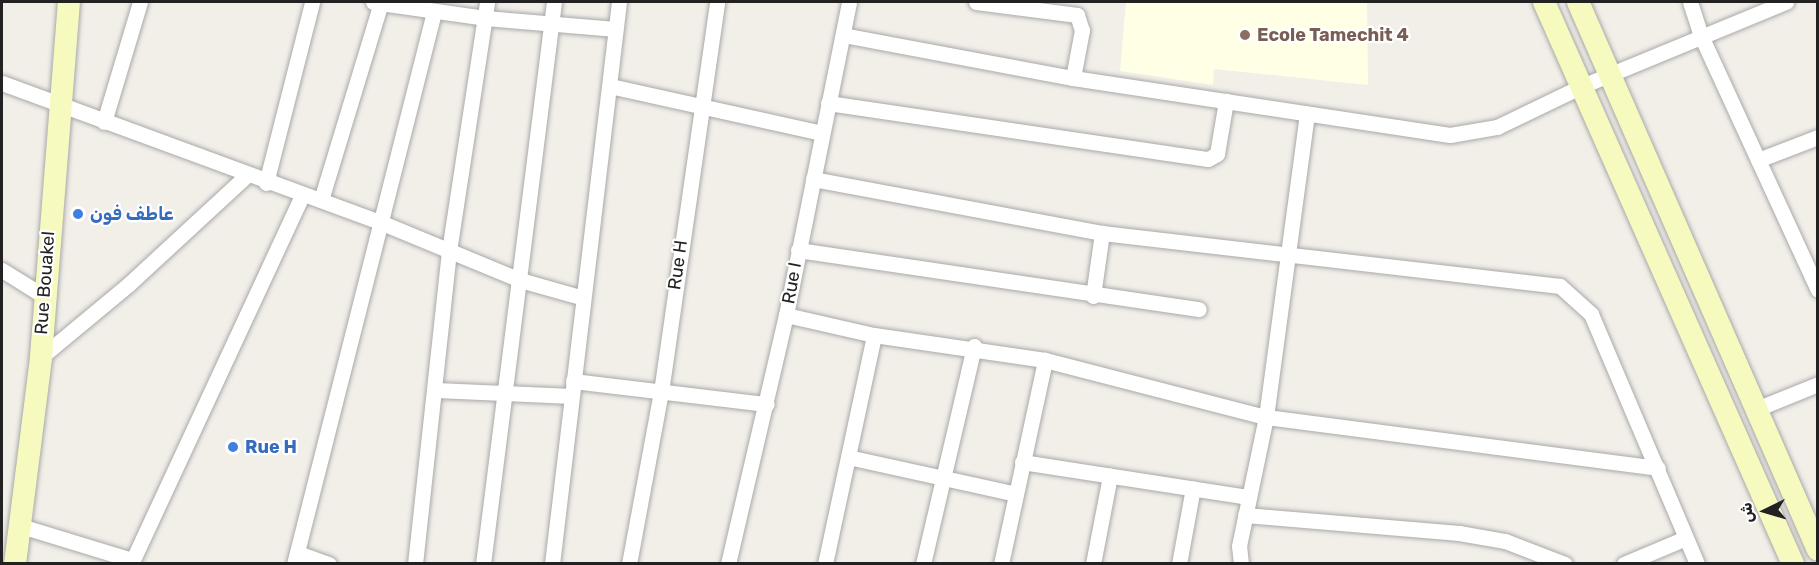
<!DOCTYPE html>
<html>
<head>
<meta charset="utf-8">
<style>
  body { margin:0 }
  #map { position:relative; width:1819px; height:565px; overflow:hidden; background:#f2efe9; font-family:Rubik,"Noto Sans Arabic",sans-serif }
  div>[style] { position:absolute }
  .education>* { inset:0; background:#ffffe5 }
  .roads { filter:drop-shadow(0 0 2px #a9a9a9) drop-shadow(0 0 2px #a9a9a9) }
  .street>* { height:15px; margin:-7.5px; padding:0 7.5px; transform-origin:7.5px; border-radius:7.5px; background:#fff }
  .secondary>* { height:22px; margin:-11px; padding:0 11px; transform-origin:11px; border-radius:11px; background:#f7fabf }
  .dots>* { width:16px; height:16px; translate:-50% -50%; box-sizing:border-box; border:3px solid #fff; border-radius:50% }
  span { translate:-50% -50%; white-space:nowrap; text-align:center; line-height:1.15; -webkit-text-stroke:4.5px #fff; paint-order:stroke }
  .education-label { font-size:18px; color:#785e54; font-weight:700 }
  .left { translate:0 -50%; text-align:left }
  .shop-label { font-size:18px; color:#366cbe; font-weight:700 }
  .street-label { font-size:18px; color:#222 }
  .frame { position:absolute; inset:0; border:3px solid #222; pointer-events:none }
  .north { position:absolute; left:1735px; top:481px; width:60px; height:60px; -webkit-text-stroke:4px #fff; paint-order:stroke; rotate:265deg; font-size:16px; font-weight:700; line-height:24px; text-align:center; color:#222 }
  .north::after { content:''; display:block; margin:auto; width:21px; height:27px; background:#222; clip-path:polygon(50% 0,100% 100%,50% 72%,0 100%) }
</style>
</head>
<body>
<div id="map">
  <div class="education">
    <i style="clip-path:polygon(1126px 2px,1367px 2px,1368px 85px,1214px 69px,1213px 85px,1120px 71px)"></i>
  </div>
  <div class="roads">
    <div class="street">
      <i style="left:373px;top:2px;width:113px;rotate:8.1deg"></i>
      <i style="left:485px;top:18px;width:131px;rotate:4.8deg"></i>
      <i style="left:976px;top:2px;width:102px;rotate:7.3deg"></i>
      <i style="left:1077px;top:15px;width:16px;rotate:72deg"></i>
      <i style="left:1082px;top:30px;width:49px;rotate:100.6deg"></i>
      <i style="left:1690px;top:2px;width:38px;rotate:72deg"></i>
      <i style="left:1702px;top:38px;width:277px;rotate:65.3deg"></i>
      <i style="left:843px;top:35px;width:234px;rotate:10.6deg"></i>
      <i style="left:1073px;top:78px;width:381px;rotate:8.6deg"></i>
      <i style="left:1450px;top:135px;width:48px;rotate:-9.7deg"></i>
      <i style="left:1497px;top:127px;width:94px;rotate:-25.8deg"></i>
      <i style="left:1582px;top:86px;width:221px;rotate:-22.4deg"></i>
      <i style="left:2px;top:83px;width:403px;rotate:20.2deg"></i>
      <i style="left:380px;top:222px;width:152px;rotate:22.5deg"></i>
      <i style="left:520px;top:280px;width:62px;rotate:15.8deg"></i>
      <i style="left:610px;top:86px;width:217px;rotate:12.5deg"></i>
      <i style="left:828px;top:103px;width:384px;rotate:8.4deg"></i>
      <i style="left:1208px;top:159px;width:10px;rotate:-29deg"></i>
      <i style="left:1217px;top:154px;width:54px;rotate:-80.4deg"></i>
      <i style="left:104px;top:122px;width:125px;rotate:-73.3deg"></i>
      <i style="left:1758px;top:160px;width:64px;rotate:-21deg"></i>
      <i style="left:813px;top:179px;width:294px;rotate:10.6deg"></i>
      <i style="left:1102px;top:233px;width:461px;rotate:6.6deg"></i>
      <i style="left:1560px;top:286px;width:42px;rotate:42.1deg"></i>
      <i style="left:1591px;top:314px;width:272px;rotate:67deg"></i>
      <i style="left:266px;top:183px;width:187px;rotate:-75.7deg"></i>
      <i style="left:321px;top:200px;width:207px;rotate:-73.1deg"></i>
      <i style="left:798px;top:250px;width:405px;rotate:8.4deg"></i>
      <i style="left:2px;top:270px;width:47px;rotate:32deg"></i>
      <i style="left:1093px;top:296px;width:64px;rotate:-81.9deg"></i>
      <i style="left:786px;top:315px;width:90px;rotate:12.8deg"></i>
      <i style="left:874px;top:335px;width:173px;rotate:8.3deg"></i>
      <i style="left:1045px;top:360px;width:228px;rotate:14.5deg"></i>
      <i style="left:1266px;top:417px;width:395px;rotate:7.4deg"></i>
      <i style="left:41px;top:357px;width:114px;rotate:-39.7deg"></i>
      <i style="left:129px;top:284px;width:159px;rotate:-42.7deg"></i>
      <i style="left:573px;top:381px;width:195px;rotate:6.8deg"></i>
      <i style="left:436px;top:390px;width:136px;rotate:2.5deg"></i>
      <i style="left:1759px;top:408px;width:64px;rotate:-22.1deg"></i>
      <i style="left:848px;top:457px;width:172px;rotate:12.4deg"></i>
      <i style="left:1022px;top:462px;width:228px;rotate:8.8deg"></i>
      <i style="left:1245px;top:515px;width:215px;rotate:4.8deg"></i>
      <i style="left:1459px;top:533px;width:47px;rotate:9.9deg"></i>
      <i style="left:1505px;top:541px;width:64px;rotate:21deg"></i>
      <i style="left:21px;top:526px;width:116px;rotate:17deg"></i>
      <i style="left:298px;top:553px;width:33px;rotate:20deg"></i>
      <i style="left:131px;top:564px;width:406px;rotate:-65.1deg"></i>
      <i style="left:294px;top:564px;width:569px;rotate:-75.77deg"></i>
      <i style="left:415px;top:564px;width:315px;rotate:-83.8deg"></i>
      <i style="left:449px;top:251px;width:252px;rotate:-81.3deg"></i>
      <i style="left:483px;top:564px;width:566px;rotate:-82.8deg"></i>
      <i style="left:552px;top:564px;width:566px;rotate:-83.2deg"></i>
      <i style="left:629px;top:564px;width:175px;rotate:-79.5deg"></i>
      <i style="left:661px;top:392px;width:394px;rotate:-81.8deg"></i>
      <i style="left:728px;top:564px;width:256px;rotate:-76.9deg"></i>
      <i style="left:786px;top:315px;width:319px;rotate:-78.6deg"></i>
      <i style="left:825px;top:564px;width:234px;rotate:-77.9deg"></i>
      <i style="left:923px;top:564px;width:224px;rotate:-76.8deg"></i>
      <i style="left:1001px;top:564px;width:209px;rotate:-77.8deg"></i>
      <i style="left:1093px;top:564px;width:90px;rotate:-79.1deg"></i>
      <i style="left:1179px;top:564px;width:77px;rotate:-79.6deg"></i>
      <i style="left:1241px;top:564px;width:18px;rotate:-96deg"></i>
      <i style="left:1239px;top:546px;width:132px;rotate:-78.2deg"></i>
      <i style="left:1266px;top:417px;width:306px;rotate:-82.3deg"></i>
      <i style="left:1624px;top:564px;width:67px;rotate:-22.8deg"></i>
    </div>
    <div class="secondary">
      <i style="left:1544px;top:2px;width:615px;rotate:66.1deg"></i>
      <i style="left:1578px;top:2px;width:598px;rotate:66.35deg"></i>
      <i style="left:15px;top:564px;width:209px;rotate:-82.8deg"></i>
      <i style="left:41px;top:357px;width:356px;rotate:-85.5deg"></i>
    </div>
  </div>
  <div class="dots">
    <i style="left:1245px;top:35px;background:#8d6e63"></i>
    <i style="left:78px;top:214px;background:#3f7fe0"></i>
    <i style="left:233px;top:447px;background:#3f7fe0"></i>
  </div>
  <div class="education-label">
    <span class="left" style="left:1257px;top:35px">Ecole Tamechit 4</span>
  </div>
  <div class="shop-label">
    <span class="left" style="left:90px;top:214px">عاطف فون</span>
    <span class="left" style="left:245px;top:447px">Rue H</span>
  </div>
  <div class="street-label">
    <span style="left:678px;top:265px;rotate:-82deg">Rue H</span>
    <span style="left:45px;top:283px;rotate:-86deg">Rue Bouakel</span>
    <span style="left:792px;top:283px;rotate:-80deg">Rue I</span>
  </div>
  <div class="frame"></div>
  <div class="north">ش</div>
</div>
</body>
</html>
